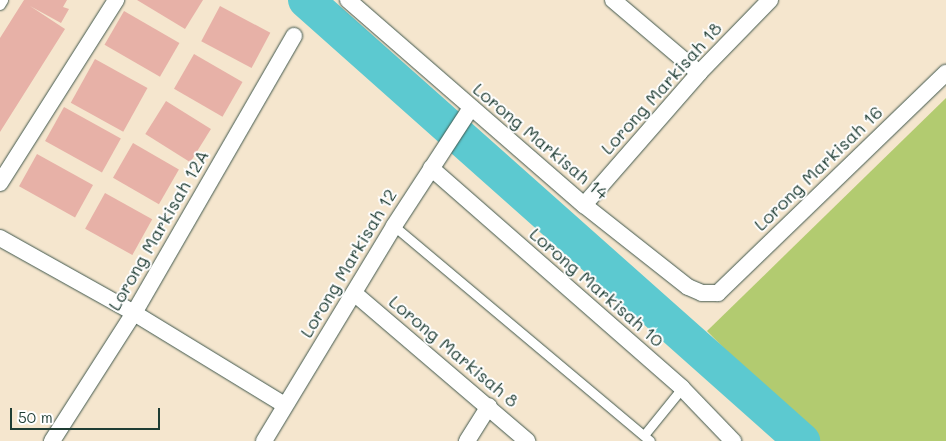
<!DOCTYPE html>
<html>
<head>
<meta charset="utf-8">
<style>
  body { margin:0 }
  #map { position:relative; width:946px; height:441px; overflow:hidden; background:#f5e6ce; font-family:Mali,sans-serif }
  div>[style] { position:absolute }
  .green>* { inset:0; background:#b2cb70 }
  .river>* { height:36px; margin:-18px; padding:0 18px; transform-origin:18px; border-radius:18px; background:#5cc9d0 }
  .building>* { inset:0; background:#e7b1a7; transform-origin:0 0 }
  .roads { filter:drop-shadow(0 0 1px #3f564b) drop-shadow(0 0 1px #3f564b) }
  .service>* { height:9px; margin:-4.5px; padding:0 4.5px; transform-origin:4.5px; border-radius:4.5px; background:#fff }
  .minor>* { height:16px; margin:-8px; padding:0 8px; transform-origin:8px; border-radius:8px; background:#fff }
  span { translate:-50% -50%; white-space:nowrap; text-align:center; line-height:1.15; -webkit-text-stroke:4px #fff; paint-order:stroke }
  .street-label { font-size:18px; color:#1f3d34 }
  .scale { position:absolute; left:10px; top:408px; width:150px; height:22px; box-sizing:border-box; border:2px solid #1f3d34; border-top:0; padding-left:6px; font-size:15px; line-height:18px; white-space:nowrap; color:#1f3d34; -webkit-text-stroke:4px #fff; paint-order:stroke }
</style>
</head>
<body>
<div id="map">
  <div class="green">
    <i style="clip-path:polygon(946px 98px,946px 441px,815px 441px,707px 331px)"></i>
  </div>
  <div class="river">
    <i style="left:306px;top:0;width:664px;rotate:41.64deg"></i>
  </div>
  <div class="building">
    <i style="clip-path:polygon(24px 0,67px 0,63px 7px,69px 9px,61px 23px,30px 6px,65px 29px,0 132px,0 38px)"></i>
    <i style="clip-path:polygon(137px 0,203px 0,185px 29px)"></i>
    <i style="left:220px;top:6px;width:57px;height:40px;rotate:28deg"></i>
    <i style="left:124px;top:11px;width:64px;height:39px;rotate:30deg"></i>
    <i style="left:194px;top:54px;width:56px;height:40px;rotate:30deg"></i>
    <i style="left:95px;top:59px;width:60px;height:50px;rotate:29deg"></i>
    <i style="left:166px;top:101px;width:53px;height:39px;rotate:32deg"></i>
    <i style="left:64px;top:107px;width:65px;height:39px;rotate:29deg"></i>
    <i style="left:133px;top:143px;width:53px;height:40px;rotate:30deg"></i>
    <i style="left:37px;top:154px;width:64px;height:37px;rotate:29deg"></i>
    <i style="left:105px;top:193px;width:54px;height:41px;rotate:29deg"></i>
  </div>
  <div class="roads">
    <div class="service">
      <i style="left:0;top:5px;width:6px;rotate:-59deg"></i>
      <i style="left:394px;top:226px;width:334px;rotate:40deg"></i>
      <i style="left:644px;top:435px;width:60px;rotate:-51deg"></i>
    </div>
    <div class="minor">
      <i style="left:348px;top:0;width:313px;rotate:41deg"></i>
      <i style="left:584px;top:205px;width:132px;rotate:38.3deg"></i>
      <i style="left:688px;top:287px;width:15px;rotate:23deg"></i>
      <i style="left:702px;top:293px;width:16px"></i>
      <i style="left:718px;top:293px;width:317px;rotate:-44deg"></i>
      <i style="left:613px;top:0;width:113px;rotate:40.3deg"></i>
      <i style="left:431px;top:168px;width:334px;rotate:41.2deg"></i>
      <i style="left:682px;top:388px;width:74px;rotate:46.1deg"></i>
      <i style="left:0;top:183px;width:217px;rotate:-57.6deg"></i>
      <i style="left:584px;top:205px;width:175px;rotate:-48.9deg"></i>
      <i style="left:699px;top:73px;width:102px;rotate:-45.8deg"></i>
      <i style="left:0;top:238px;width:154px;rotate:29.2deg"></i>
      <i style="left:134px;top:313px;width:177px;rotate:31.4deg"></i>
      <i style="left:354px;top:293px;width:228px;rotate:40.5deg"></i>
      <i style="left:52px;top:441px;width:152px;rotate:-57.4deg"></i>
      <i style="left:134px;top:313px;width:320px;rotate:-60deg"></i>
      <i style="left:264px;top:441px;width:251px;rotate:-58.8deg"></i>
      <i style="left:394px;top:226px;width:141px;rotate:-56.9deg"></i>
      <i style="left:467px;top:441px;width:41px;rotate:-57.8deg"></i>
    </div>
  </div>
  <div class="street-label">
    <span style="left:661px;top:88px;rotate:-48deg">Lorong Markisah 18</span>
    <span style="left:541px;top:141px;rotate:40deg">Lorong Markisah 14</span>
    <span style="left:818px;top:168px;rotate:-44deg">Lorong Markisah 16</span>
    <span style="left:158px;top:230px;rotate:-60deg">Lorong Markisah 12A</span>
    <span style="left:348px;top:263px;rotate:-59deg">Lorong Markisah 12</span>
    <span style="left:597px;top:287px;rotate:41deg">Lorong Markisah 10</span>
    <span style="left:454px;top:351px;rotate:40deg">Lorong Markisah 8</span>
  </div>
  <div class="scale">50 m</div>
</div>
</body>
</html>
